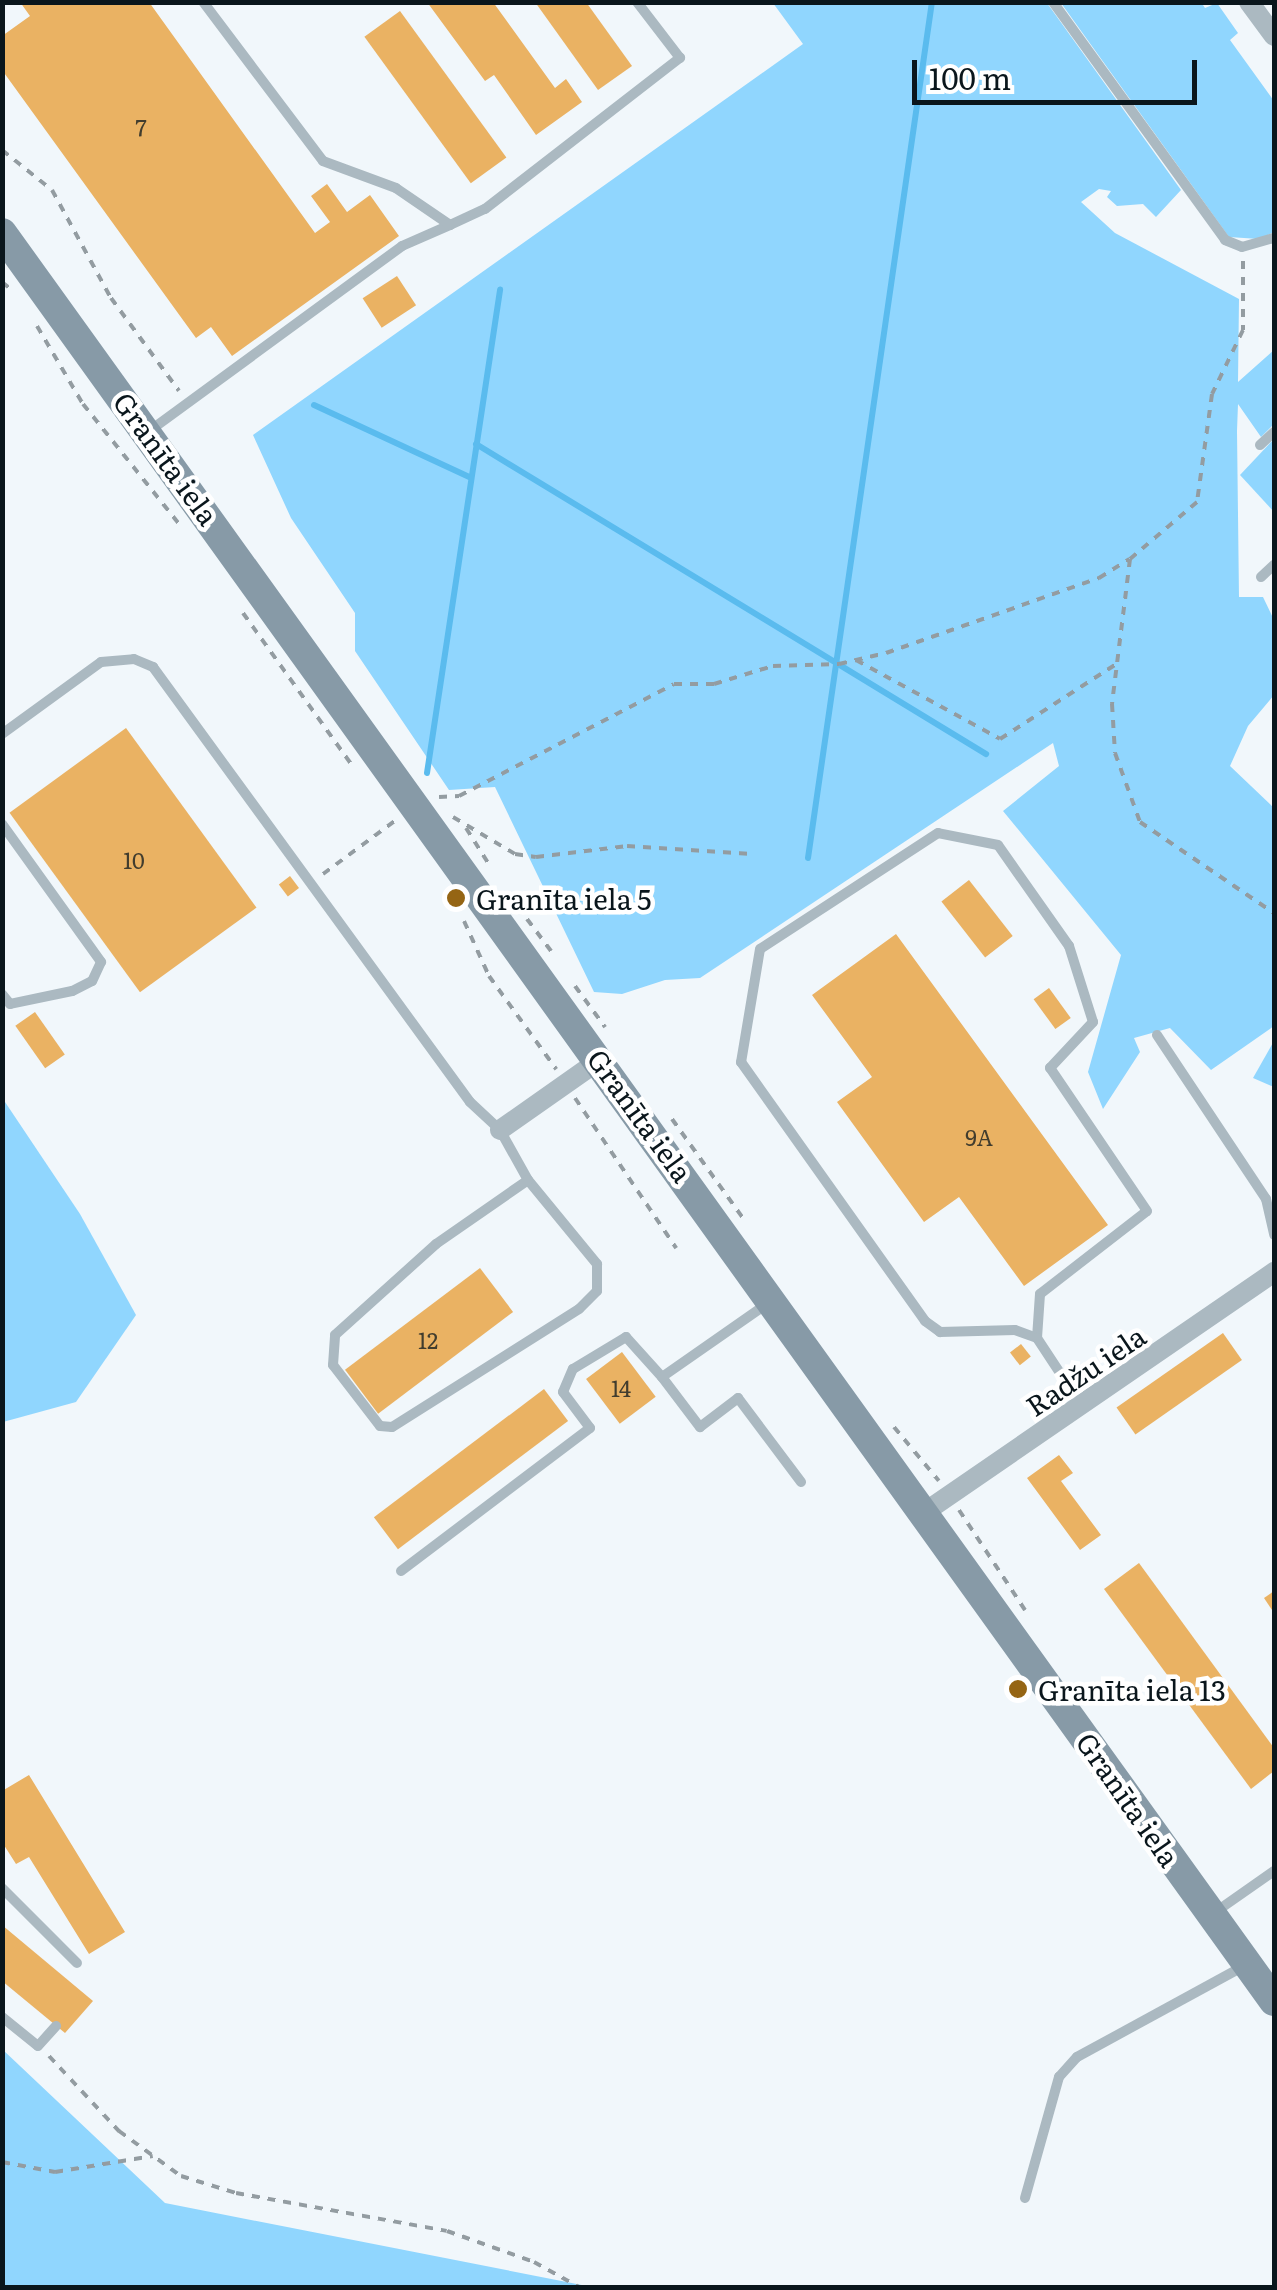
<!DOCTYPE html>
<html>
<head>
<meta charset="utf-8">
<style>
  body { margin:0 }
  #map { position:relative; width:1277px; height:2290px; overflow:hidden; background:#f1f7fb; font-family:Literata,serif }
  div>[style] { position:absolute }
  .green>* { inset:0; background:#90d6fe }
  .stream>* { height:6px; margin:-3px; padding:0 3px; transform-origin:3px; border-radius:3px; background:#5abbee }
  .building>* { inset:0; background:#eab263; transform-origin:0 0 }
  .path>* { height:4px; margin-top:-2px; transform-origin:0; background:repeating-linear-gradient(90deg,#939ca1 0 8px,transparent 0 16px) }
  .service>* { height:10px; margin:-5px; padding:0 5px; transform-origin:5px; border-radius:5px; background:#abb9c1 }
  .minor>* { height:20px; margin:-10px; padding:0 10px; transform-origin:10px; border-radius:10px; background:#abb9c1 }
  .secondary>* { height:30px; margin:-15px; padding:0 15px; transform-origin:15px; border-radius:15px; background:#879aa7 }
  .dots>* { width:28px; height:28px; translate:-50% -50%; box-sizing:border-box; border:5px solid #fff; border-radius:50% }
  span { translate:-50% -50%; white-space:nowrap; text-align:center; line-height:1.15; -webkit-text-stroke:9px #fff; paint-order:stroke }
  .number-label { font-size:22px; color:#423d2e }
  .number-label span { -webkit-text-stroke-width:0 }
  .street-label { font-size:28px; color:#0a161c }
  .poi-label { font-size:28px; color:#0a161c }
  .left { translate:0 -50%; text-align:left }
  .frame { position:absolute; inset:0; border:5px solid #0a161c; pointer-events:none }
  .scale { position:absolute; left:912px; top:60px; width:285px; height:45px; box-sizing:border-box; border:5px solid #0a161c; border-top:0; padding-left:12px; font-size:30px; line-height:35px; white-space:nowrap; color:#0a161c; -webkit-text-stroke:8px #fff; paint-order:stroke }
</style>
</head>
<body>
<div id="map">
  <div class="green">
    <i style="clip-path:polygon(971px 2px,1047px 3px,1181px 190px,1156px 217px,1143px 204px,1117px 206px,1107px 197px,1111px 191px,1099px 189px,1081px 202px,1115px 233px,1239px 299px,1238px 382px,1274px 350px,1274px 424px,1261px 437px,1238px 404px,1237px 431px,1239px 597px,1263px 597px,1274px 620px,1274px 695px,1248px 726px,1230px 766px,1274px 808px,1274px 1026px,1211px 1070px,1170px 1028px,1134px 1038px,1140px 1052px,1103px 1109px,1088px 1072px,1121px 955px,1003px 811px,1059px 766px,1053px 743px,700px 978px,665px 980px,622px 994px,594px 992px,495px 787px,449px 790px,355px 651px,355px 613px,291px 518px,253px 435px,803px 44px,773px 3px)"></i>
    <i style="clip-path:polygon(1201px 2px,1205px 8px,1217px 3px,1238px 33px,1230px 40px,1274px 101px,1274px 232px,1259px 239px,1229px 237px,1061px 3px)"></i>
    <i style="clip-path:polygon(1274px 439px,1274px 512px,1240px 475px)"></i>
    <i style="clip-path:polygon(1274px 1041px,1274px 1087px,1253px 1078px)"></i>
    <i style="clip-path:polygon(3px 1099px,80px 1214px,136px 1315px,76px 1402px,3px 1422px)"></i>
    <i style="clip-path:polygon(2px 2049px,165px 2203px,592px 2287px,3px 2287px)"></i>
  </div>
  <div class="stream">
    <i style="left:314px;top:405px;width:173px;rotate:24.9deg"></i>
    <i style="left:476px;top:444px;width:597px;rotate:31.29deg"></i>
    <i style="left:427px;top:773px;width:489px;rotate:-81.4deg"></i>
    <i style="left:808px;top:858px;width:865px;rotate:-81.76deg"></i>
  </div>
  <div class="building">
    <i style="clip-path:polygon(20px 2px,149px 2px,315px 233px,330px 222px,311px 196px,327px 184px,347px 212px,370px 195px,399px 236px,232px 356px,211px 327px,196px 338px,2px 70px,2px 36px,30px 16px)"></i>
    <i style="clip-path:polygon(427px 2px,493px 2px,555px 88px,566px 79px,582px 102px,536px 135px,494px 75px,485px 81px)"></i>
    <i style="clip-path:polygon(535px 2px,586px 2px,632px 66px,598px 90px)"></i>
    <i style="left:400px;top:11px;width:181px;height:44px;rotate:54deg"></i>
    <i style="left:397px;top:276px;width:35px;height:41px;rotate:57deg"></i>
    <i style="left:126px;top:728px;width:222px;height:144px;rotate:54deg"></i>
    <i style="left:290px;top:876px;width:15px;height:14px;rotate:53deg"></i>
    <i style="left:969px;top:880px;width:71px;height:35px;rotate:52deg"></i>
    <i style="clip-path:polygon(896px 934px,1108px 1225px,1024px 1286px,959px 1197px,924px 1222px,837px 1102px,872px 1077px,812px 995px)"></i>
    <i style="left:1049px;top:988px;width:37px;height:19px;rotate:54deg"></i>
    <i style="left:35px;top:1012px;width:52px;height:24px;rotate:55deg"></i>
    <i style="left:480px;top:1268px;width:55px;height:169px;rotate:53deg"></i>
    <i style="left:1223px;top:1333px;width:33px;height:130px;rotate:55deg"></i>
    <i style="left:1021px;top:1344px;width:16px;height:14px;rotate:52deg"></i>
    <i style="left:622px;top:1352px;width:56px;height:45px;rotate:53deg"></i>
    <i style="left:544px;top:1389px;width:40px;height:213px;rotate:53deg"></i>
    <i style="clip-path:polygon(1059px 1455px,1073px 1473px,1061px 1481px,1101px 1535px,1080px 1550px,1027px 1478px)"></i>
    <i style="clip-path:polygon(1139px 1563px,1274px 1748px,1274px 1771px,1251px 1789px,1104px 1589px)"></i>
    <i style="clip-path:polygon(1274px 1591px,1274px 1613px,1264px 1598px)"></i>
    <i style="clip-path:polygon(29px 1775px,125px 1932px,89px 1954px,29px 1857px,16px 1864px,2px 1842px,2px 1791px)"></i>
    <i style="clip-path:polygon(2px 1925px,93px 2001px,65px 2033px,2px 1981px)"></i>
  </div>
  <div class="path">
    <i style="left:2px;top:150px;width:64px;rotate:38.7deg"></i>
    <i style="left:52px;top:190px;width:123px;rotate:61.4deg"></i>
    <i style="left:111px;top:298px;width:115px;rotate:53.8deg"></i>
    <i style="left:1243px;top:261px;width:69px;rotate:90deg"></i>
    <i style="left:1243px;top:330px;width:71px;rotate:115.8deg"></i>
    <i style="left:1212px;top:394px;width:109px;rotate:97.9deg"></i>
    <i style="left:1197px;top:502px;width:88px;rotate:139.6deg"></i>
    <i style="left:1130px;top:559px;width:146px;rotate:97.1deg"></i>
    <i style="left:1112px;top:704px;width:49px;rotate:86.5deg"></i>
    <i style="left:1115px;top:753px;width:73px;rotate:70.1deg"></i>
    <i style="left:1140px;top:822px;width:162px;rotate:34.2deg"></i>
    <i style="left:2px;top:282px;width:13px;rotate:39deg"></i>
    <i style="left:37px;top:326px;width:91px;rotate:59.5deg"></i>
    <i style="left:83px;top:404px;width:154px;rotate:51.3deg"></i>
    <i style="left:243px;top:613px;width:186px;rotate:54.4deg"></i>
    <i style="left:856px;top:660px;width:164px;rotate:28.7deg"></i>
    <i style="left:1000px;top:739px;width:137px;rotate:-32.8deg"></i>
    <i style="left:439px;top:797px;width:20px;rotate:-3deg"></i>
    <i style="left:459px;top:796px;width:242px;rotate:-27.5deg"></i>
    <i style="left:674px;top:684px;width:40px"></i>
    <i style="left:714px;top:684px;width:62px;rotate:-17deg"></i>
    <i style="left:773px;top:666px;width:66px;rotate:-1.7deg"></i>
    <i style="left:839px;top:664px;width:48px;rotate:-13.2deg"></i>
    <i style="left:886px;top:653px;width:226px;rotate:-19.4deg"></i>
    <i style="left:1099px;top:578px;width:36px;rotate:-32deg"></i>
    <i style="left:453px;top:817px;width:72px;rotate:30.8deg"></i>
    <i style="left:515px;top:854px;width:21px;rotate:8deg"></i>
    <i style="left:536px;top:857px;width:92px;rotate:-6.9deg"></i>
    <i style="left:627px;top:846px;width:125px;rotate:3.7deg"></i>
    <i style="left:466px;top:828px;width:45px;rotate:57.7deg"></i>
    <i style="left:323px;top:874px;width:91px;rotate:-36.5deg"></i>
    <i style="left:527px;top:919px;width:40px;rotate:53deg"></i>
    <i style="left:464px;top:921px;width:60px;rotate:65.6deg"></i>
    <i style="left:489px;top:976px;width:115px;rotate:54.2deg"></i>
    <i style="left:575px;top:986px;width:51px;rotate:53.8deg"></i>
    <i style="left:575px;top:1098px;width:181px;rotate:56deg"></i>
    <i style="left:672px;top:1119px;width:125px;rotate:54.4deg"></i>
    <i style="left:894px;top:1427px;width:70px;rotate:50.2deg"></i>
    <i style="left:959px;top:1510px;width:120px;rotate:56.6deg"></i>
    <i style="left:49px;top:2056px;width:103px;rotate:47deg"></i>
    <i style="left:119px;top:2131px;width:77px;rotate:36deg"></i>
    <i style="left:181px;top:2176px;width:58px;rotate:17.2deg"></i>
    <i style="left:236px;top:2193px;width:214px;rotate:10.2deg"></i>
    <i style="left:447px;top:2231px;width:92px;rotate:19.6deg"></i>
    <i style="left:534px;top:2262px;width:54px;rotate:29deg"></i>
    <i style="left:2px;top:2162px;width:54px;rotate:10.7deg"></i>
    <i style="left:55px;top:2172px;width:99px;rotate:-9.3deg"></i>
  </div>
  <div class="service">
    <i style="left:1053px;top:2px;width:294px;rotate:54.1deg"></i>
    <i style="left:1225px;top:240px;width:18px;rotate:22deg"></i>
    <i style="left:1242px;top:247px;width:33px;rotate:-16deg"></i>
    <i style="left:450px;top:225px;width:38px;rotate:-25deg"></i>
    <i style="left:485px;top:209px;width:247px;rotate:-37.8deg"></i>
    <i style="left:680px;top:58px;width:71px;rotate:-127.5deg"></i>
    <i style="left:148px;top:432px;width:315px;rotate:-36.2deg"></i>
    <i style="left:402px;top:246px;width:52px;rotate:-23.6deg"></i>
    <i style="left:450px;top:225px;width:65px;rotate:-145.6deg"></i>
    <i style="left:396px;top:188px;width:78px;rotate:-159.7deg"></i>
    <i style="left:323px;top:161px;width:199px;rotate:-127deg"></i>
    <i style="left:1260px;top:445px;width:19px;rotate:-43deg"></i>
    <i style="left:1261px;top:577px;width:18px;rotate:-43deg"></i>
    <i style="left:2px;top:734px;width:122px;rotate:-36deg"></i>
    <i style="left:101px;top:662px;width:33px;rotate:-5deg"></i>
    <i style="left:134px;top:659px;width:21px;rotate:23deg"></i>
    <i style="left:153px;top:667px;width:538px;rotate:53.92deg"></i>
    <i style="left:470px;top:1102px;width:41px;rotate:43deg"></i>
    <i style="left:500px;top:1130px;width:57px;rotate:60.8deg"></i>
    <i style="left:528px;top:1180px;width:109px;rotate:50.6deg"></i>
    <i style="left:597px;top:1264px;width:27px;rotate:90deg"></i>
    <i style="left:597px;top:1291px;width:25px;rotate:135deg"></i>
    <i style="left:579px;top:1309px;width:221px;rotate:147.7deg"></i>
    <i style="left:392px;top:1427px;width:12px;rotate:-175deg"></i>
    <i style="left:380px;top:1426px;width:77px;rotate:-127.6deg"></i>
    <i style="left:333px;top:1365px;width:30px;rotate:-86deg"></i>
    <i style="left:335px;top:1335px;width:136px;rotate:-42deg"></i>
    <i style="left:436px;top:1244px;width:112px;rotate:-34.8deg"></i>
    <i style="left:2px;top:824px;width:170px;rotate:54.3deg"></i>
    <i style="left:101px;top:962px;width:21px;rotate:115deg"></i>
    <i style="left:92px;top:981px;width:22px;rotate:153deg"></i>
    <i style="left:72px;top:991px;width:63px;rotate:168.2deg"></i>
    <i style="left:10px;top:1004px;width:13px;rotate:-129deg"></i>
    <i style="left:1157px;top:1035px;width:197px;rotate:56.4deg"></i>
    <i style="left:1266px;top:1199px;width:37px;rotate:77deg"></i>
    <i style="left:1037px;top:1338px;width:44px;rotate:-86.1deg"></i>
    <i style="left:1040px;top:1294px;width:135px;rotate:-37.8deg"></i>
    <i style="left:1147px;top:1211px;width:173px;rotate:-124.1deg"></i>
    <i style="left:1050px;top:1068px;width:63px;rotate:-46.9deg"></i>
    <i style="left:1093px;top:1022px;width:80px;rotate:-107.5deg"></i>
    <i style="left:1069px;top:946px;width:123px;rotate:-125.1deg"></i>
    <i style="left:998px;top:845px;width:61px;rotate:-168.7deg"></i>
    <i style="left:938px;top:833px;width:212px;rotate:146.9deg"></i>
    <i style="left:760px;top:949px;width:115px;rotate:99.5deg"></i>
    <i style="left:741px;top:1062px;width:318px;rotate:54.6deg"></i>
    <i style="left:925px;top:1321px;width:19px;rotate:36deg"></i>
    <i style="left:940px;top:1332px;width:75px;rotate:-1.5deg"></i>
    <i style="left:1015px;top:1330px;width:23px;rotate:20deg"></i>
    <i style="left:1037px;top:1338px;width:80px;rotate:56.7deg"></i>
    <i style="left:662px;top:1377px;width:63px;rotate:52.8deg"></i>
    <i style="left:700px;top:1427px;width:48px;rotate:-37.3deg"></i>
    <i style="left:738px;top:1398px;width:105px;rotate:53.1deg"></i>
    <i style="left:401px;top:1571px;width:237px;rotate:-37.1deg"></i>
    <i style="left:590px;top:1428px;width:45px;rotate:-126.9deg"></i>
    <i style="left:563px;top:1392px;width:25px;rotate:-67deg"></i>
    <i style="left:573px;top:1369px;width:62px;rotate:-31.1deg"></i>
    <i style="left:626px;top:1337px;width:54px;rotate:48deg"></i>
    <i style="left:662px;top:1377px;width:129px;rotate:-34.9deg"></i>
    <i style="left:2px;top:1888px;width:106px;rotate:45deg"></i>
    <i style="left:1214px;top:1913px;width:73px;rotate:-35deg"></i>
    <i style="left:2px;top:2017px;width:46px;rotate:38.9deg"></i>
    <i style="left:38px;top:2046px;width:27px;rotate:-48deg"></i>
    <i style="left:1025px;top:2198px;width:126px;rotate:-74.3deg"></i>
    <i style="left:1059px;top:2077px;width:27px;rotate:-48deg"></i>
    <i style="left:1077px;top:2057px;width:188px;rotate:-28.6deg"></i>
  </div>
  <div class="minor">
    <i style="left:1249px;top:2px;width:42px;rotate:53.7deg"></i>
    <i style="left:500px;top:1130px;width:123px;rotate:-35.1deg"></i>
    <i style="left:925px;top:1512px;width:424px;rotate:-34.5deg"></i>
  </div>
  <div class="secondary">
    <i style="left:2px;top:233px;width:2178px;rotate:54.27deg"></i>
  </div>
  <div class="dots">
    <i style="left:456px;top:898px;background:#956514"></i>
    <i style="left:1018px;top:1689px;background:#956514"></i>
  </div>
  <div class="number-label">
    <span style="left:141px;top:127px">7</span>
    <span style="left:134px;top:860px">10</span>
    <span style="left:979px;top:1137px">9A</span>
    <span style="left:428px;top:1340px">12</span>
    <span style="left:621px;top:1388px">14</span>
  </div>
  <div class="street-label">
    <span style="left:167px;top:458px;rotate:54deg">Granīta iela</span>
    <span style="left:641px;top:1115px;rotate:54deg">Granīta iela</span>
    <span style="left:1085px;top:1370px;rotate:-34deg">Radžu iela</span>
    <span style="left:1129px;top:1799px;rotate:55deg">Granīta iela</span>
  </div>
  <div class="poi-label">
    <span class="left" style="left:476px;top:898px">Granīta iela 5</span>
    <span class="left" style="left:1038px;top:1689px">Granīta iela 13</span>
  </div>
  <div class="frame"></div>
  <div class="scale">100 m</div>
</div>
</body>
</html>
